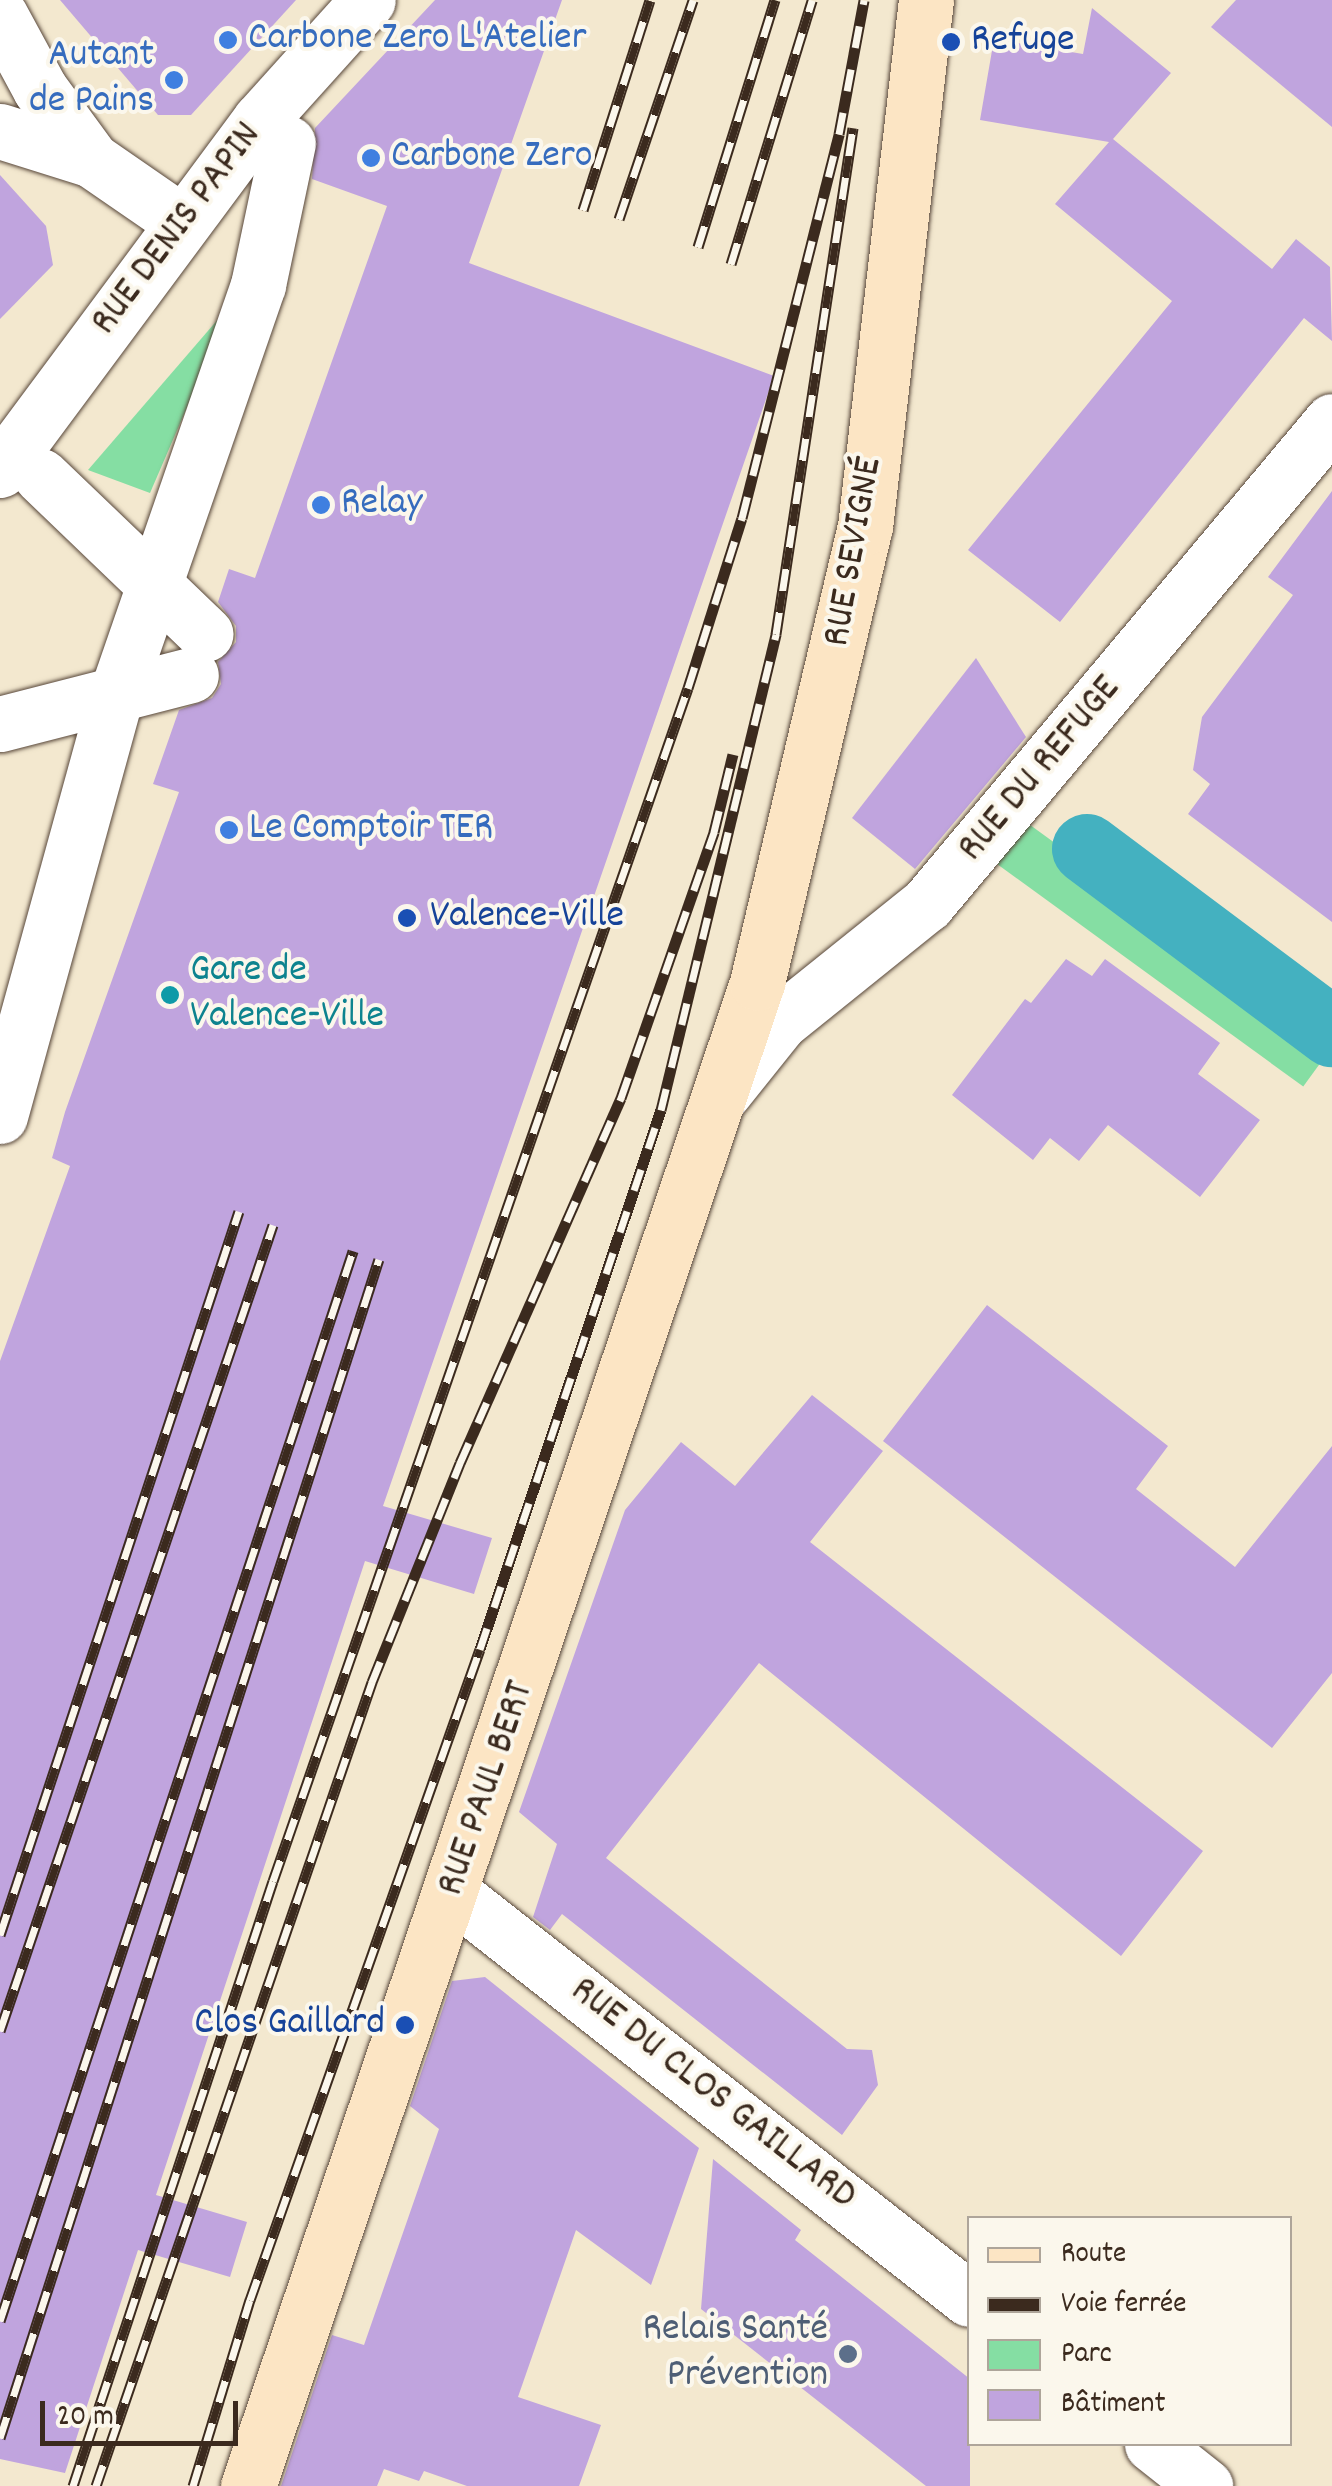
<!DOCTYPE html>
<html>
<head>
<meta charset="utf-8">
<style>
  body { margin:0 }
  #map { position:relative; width:1332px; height:2486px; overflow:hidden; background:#f3e8cf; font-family:Dekko,sans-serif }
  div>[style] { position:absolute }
  .green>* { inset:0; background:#85dea3; transform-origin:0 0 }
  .canal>* { height:70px; margin:-35px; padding:0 35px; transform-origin:35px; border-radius:35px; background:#44b1c0 }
  .building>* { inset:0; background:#c0a4de }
  .roads { filter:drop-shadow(0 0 2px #574639) drop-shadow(0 0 2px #574639) }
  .street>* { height:55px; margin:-27.5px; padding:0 27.5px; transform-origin:27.5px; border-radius:27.5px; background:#fff }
  .secondary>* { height:55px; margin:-27.5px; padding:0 27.5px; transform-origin:27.5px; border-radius:27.5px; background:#fce5c4 }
  .rail>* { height:11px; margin-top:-5.5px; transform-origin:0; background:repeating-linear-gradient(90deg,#fbf7ec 0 22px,#3b2a1e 0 44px); box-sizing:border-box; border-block:2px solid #3b2a1e }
  .dots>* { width:28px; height:28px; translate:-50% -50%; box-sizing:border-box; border:5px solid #fbf7ec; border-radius:50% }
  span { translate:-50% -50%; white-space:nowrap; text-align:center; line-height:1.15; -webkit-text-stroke:8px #fbf7ec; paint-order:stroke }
  .shop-label { font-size:40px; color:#366cbe }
  .left { translate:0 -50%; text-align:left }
  .right { translate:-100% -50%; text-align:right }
  .transit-label { font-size:40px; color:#164399 }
  .street-label { font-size:40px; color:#3b2a1e }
  .culture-label { font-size:40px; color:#0d838f }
  .service-label { font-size:40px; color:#4e5e75 }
  .legend { position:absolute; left:967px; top:2216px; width:325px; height:230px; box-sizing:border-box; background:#fbf7ec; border:2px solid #aea59a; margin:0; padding:12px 18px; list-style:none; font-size:30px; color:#3b2a1e }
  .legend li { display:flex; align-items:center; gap:20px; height:50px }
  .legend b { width:50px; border:2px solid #aea59a }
  .scale { position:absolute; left:40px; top:2401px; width:198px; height:45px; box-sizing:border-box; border:5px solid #3b2a1e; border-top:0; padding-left:12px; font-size:30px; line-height:35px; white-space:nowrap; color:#3b2a1e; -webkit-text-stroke:8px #fbf7ec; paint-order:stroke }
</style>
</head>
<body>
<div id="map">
  <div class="green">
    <i style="clip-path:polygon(232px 303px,150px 493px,88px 470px)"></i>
    <i style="left:1008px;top:809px;width:402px;height:51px;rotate:36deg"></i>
  </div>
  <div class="canal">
    <i style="left:1087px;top:849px;width:306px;rotate:36.8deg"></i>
  </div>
  <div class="building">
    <i style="clip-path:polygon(60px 0,296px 0,191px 115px,158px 115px)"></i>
    <i style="clip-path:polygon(435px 0,562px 0,469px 263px,774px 376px,383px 1506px,492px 1538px,474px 1594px,365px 1561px,156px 2195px,247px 2222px,230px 2277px,138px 2250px,65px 2473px,0 2459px,0 1361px,70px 1166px,52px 1158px,65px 1112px,179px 792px,153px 784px,179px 710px,212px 698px,221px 684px,218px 662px,236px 642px,236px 626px,218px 602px,229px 569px,255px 578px,387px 206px,312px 179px,315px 128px)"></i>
    <i style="clip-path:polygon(1236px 0,1332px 0,1332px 127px,1211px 27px)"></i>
    <i style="clip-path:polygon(1092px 8px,1171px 73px,1113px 139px,1272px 269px,1296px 239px,1330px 267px,1332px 341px,1304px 318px,1060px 622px,968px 550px,1172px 301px,1055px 204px,1109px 142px,980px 120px,994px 39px,1083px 54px)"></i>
    <i style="clip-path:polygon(0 175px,46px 226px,53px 265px,0 319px)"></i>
    <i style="clip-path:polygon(1332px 491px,1332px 922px,1188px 814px,1210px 784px,1193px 770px,1202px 717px,1293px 595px,1268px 577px)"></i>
    <i style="clip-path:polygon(976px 658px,1026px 737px,915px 869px,852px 818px)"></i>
    <i style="clip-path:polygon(1066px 959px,1092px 976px,1105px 959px,1220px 1043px,1198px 1074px,1260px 1120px,1200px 1197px,1108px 1125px,1079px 1161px,1050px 1138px,1033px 1160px,952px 1095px,1025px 999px,1031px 1003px)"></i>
    <i style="clip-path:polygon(987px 1305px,1168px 1446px,1136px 1489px,1235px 1567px,1332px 1446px,1332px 1673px,1272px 1748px,883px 1441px)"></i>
    <i style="clip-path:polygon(812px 1395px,883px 1451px,810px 1542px,1203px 1851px,1121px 1956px,759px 1663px,606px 1858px,847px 2049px,872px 2050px,878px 2085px,842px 2135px,562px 1914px,550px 1930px,533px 1917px,557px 1844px,519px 1812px,625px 1510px,681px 1442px,735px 1486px)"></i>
    <i style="clip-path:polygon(485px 1977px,699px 2148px,651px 2285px,576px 2230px,518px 2397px,601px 2425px,579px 2486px,467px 2486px,424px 2471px,419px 2481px,384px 2469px,377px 2486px,281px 2486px,332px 2335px,364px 2345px,439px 2129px,410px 2106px,452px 1981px)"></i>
    <i style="clip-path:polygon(713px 2159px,801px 2230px,795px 2240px,970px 2379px,970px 2486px,926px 2486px,701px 2309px)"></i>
  </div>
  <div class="roads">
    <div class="street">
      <i style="left:0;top:15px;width:84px;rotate:61.6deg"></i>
      <i style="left:40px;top:89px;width:88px;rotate:53.8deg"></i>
      <i style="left:0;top:131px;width:96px;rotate:17.5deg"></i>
      <i style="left:92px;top:160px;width:109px;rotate:34.6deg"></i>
      <i style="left:0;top:470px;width:436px;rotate:-53.4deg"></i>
      <i style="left:260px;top:120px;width:161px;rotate:-48deg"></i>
      <i style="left:41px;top:476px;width:228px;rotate:43.8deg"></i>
      <i style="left:0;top:724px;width:197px;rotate:-14.4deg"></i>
      <i style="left:724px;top:1092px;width:90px;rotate:-51.3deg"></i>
      <i style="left:780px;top:1022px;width:189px;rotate:-38.8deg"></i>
      <i style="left:927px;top:904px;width:630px;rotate:-50.02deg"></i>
      <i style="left:0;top:1116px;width:437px;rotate:-74.6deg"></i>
      <i style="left:116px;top:695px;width:434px;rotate:-70.9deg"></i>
      <i style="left:258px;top:285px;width:145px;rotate:-78.1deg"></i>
      <i style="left:452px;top:1893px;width:657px;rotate:38.14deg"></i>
      <i style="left:1152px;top:2444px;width:68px;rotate:38.4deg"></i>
    </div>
    <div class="secondary">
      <i style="left:248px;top:2486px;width:1587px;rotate:-71.29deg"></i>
      <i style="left:757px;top:983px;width:469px;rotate:-76.7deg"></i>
      <i style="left:865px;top:527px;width:531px;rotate:-83.4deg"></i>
    </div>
  </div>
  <div class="rail">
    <i style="left:583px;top:210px;width:220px;rotate:-72.3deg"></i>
    <i style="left:619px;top:219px;width:231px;rotate:-71.3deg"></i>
    <i style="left:698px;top:247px;width:259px;rotate:-72.7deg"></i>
    <i style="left:731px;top:264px;width:276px;rotate:-72.9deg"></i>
    <i style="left:0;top:1935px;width:762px;rotate:-71.73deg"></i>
    <i style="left:0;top:2031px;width:851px;rotate:-71.29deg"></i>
    <i style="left:0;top:2321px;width:1127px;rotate:-71.74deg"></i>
    <i style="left:0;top:2438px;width:1238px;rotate:-72.18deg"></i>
    <i style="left:73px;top:2486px;width:637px;rotate:-71.71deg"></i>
    <i style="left:273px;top:1881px;width:1263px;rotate:-70.82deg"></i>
    <i style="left:688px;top:688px;width:178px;rotate:-72.4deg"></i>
    <i style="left:742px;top:518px;width:396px;rotate:-75.8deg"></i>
    <i style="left:839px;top:134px;width:136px;rotate:-79.4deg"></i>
    <i style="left:96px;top:2486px;width:850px;rotate:-71.05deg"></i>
    <i style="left:372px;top:1682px;width:236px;rotate:-68.1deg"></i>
    <i style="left:460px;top:1463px;width:399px;rotate:-66.2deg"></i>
    <i style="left:621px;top:1098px;width:282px;rotate:-70.7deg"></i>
    <i style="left:714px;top:832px;width:80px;rotate:-76.3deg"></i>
    <i style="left:193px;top:2486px;width:195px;rotate:-73deg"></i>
    <i style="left:250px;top:2300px;width:690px;rotate:-70.54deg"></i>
    <i style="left:480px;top:1649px;width:569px;rotate:-71.44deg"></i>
    <i style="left:661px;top:1110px;width:490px;rotate:-76.4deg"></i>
    <i style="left:776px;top:634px;width:512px;rotate:-81.35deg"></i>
  </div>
  <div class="dots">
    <i style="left:228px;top:40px;background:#3f7fe0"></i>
    <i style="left:951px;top:42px;background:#1a4fb4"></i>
    <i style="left:174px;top:80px;background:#3f7fe0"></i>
    <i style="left:371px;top:158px;background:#3f7fe0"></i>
    <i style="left:321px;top:505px;background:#3f7fe0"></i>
    <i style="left:229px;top:830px;background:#3f7fe0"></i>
    <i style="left:407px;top:918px;background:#1a4fb4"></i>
    <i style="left:170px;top:995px;background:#0f9aa8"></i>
    <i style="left:405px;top:2025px;background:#1a4fb4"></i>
    <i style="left:848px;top:2354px;background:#5c6f8a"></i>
  </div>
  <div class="shop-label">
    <span class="left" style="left:248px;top:40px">Carbone Zero L'Atelier</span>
    <span class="right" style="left:154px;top:80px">Autant<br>de Pains</span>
    <span class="left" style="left:391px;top:158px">Carbone Zero</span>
    <span class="left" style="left:341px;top:505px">Relay</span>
    <span class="left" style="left:249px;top:830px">Le Comptoir TER</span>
  </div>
  <div class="transit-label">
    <span class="left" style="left:971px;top:42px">Refuge</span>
    <span class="left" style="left:430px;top:918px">Valence-Ville</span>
    <span class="right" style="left:385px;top:2025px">Clos Gaillard</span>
  </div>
  <div class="street-label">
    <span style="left:178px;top:230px;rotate:-53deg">RUE DENIS PAPIN</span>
    <span style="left:855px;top:552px;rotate:-80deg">RUE SEVIGNÉ</span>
    <span style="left:1041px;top:770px;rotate:-50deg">RUE DU REFUGE</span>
    <span style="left:488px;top:1789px;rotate:-71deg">RUE PAUL BERT</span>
    <span style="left:712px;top:2095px;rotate:38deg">RUE DU CLOS GAILLARD</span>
  </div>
  <div class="culture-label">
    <span class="left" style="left:190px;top:995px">Gare de<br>Valence-Ville</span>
  </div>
  <div class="service-label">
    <span class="right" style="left:828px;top:2354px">Relais Santé<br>Prévention</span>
  </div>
  <ul class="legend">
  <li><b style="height:12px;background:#fce5c4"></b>Route</li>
  <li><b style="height:12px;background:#3b2a1e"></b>Voie ferrée</li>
  <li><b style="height:28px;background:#85dea3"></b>Parc</li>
  <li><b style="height:28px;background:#c0a4de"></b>Bâtiment</li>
  </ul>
  <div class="scale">20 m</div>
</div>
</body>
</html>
